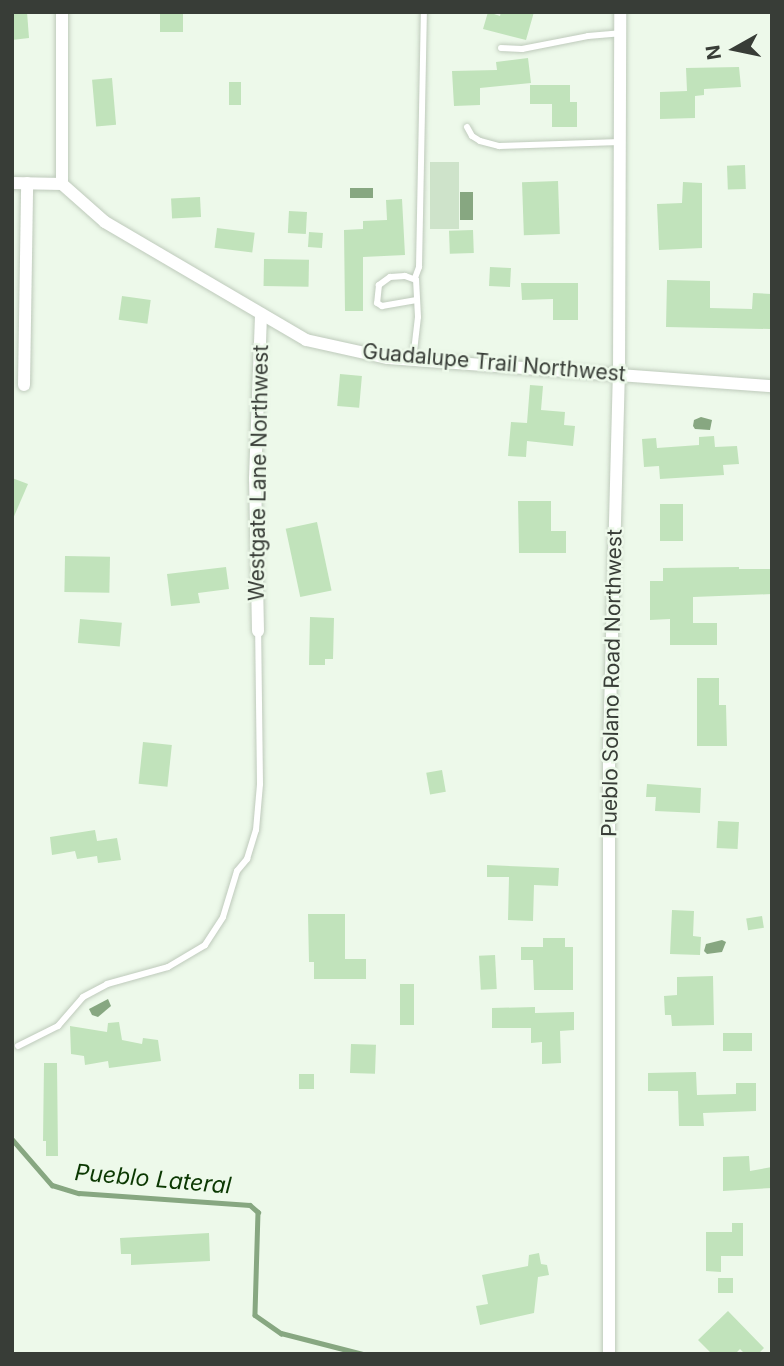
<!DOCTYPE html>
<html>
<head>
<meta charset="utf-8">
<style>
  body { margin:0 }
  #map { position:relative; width:784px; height:1366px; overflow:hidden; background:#edf9ea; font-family:Inter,sans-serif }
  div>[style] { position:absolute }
  .green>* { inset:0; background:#cee3ca; transform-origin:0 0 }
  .water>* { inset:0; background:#87a781; transform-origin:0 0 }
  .stream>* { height:4.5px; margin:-2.25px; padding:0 2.25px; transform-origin:2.25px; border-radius:2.25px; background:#87a781 }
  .building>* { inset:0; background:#c1e3bb; transform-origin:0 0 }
  .roads { filter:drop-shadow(0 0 2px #becabb) drop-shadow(0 0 2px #becabb) }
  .service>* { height:6px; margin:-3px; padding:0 3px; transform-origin:3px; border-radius:3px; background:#fff }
  .minor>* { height:12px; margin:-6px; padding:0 6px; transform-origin:6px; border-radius:6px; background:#fff }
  span { translate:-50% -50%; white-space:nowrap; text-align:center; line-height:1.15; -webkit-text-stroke:5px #edf9ea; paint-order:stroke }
  .street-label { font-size:21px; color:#383d37 }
  .water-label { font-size:23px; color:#0b3802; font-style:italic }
  .frame { position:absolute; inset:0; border:14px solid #383d37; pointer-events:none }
  .north { position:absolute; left:700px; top:14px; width:70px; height:70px; -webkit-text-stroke:5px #edf9ea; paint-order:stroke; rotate:261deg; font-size:19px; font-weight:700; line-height:28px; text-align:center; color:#383d37 }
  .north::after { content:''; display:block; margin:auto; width:24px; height:32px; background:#383d37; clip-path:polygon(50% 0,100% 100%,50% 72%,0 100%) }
</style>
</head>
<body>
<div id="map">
  <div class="green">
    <i style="left:430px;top:162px;width:29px;height:67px"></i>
  </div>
  <div class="water">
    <i style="left:350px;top:188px;width:23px;height:10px"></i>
    <i style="left:460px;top:192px;width:13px;height:28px"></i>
    <i style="clip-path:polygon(701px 417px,712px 420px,710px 430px,695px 429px,693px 426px,694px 420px)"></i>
    <i style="clip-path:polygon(722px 940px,726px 942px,722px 952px,707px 954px,704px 951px,706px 944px)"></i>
    <i style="clip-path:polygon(108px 999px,111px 1006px,98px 1017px,92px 1015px,89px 1009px)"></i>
  </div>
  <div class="stream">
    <i style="left:12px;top:1139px;width:61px;rotate:49deg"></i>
    <i style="left:52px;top:1185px;width:28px;rotate:17deg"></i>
    <i style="left:79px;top:1193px;width:171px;rotate:4deg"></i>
    <i style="left:250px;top:1205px;width:11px;rotate:41deg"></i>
    <i style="left:258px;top:1212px;width:103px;rotate:91.7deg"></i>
    <i style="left:255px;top:1315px;width:32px;rotate:35deg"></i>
    <i style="left:281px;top:1333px;width:85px;rotate:14.4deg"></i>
  </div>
  <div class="building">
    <i style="clip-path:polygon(12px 12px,27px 12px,29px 38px,12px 40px)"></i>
    <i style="left:160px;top:12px;width:23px;height:20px"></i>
    <i style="clip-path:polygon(488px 12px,500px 16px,501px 12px,534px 12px,526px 40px,483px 29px)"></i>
    <i style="clip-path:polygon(528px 58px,531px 83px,480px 88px,480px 105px,454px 106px,452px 71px,497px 70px,496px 62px)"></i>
    <i style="clip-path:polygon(739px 67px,741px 87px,704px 89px,704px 95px,695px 96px,695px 118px,660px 119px,660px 92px,687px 91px,686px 68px)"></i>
    <i style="left:112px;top:78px;width:47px;height:20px;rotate:85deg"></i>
    <i style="left:229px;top:82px;width:12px;height:23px"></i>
    <i style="clip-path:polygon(530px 85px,570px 85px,570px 102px,577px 102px,577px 127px,552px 127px,552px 104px,530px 104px)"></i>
    <i style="left:745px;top:165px;width:24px;height:18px;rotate:88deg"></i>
    <i style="left:558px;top:181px;width:53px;height:36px;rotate:88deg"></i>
    <i style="clip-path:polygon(683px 182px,702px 183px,702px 248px,659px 250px,657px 204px,682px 203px)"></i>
    <i style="left:200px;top:197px;width:20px;height:29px;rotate:87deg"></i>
    <i style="clip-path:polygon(402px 199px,405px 255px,363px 257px,363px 311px,345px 311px,344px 230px,363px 229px,363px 221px,387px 220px,386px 200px)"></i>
    <i style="left:289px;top:211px;width:18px;height:22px;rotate:3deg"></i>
    <i style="left:217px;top:228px;width:38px;height:20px;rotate:7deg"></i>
    <i style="left:473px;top:230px;width:23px;height:24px;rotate:88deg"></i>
    <i style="left:309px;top:232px;width:14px;height:15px;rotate:4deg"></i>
    <i style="left:264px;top:259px;width:45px;height:27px;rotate:1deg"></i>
    <i style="left:490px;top:267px;width:21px;height:19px;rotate:3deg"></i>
    <i style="clip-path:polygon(667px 280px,710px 281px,710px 308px,752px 309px,753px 293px,771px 294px,770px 329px,666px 327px)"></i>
    <i style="clip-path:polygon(521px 283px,578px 283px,578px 320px,553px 320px,553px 299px,522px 300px)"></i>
    <i style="left:122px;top:296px;width:29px;height:24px;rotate:8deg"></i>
    <i style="left:340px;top:374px;width:22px;height:32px;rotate:5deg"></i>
    <i style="clip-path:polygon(530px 385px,543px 386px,541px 410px,565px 412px,564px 425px,575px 426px,573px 446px,527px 441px,526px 457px,508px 456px,511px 422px,527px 423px)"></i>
    <i style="clip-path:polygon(714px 436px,715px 447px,737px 446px,739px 464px,723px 465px,724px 475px,660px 479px,659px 466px,644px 467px,642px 439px,656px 438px,657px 448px,699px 445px,699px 437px)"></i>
    <i style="clip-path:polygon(12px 478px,28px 484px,12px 521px)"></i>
    <i style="clip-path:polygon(518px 501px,551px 501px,551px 531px,566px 531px,566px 553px,519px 553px)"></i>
    <i style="left:660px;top:504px;width:23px;height:37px"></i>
    <i style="left:317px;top:522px;width:70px;height:32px;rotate:78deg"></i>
    <i style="left:65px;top:556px;width:45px;height:36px;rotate:1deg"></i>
    <i style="clip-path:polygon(226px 567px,229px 589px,198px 593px,200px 603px,171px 606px,167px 574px)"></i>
    <i style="clip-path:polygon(739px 567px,739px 569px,772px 569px,772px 594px,693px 597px,693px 623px,717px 623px,717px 645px,670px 645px,670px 619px,650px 620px,650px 581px,663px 581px,663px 568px)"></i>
    <i style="clip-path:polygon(310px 617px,334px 618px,333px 659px,325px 659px,325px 665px,309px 665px)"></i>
    <i style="left:80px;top:619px;width:42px;height:24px;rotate:5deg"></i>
    <i style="clip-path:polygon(697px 678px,719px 678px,719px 705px,726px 705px,727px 746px,697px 746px)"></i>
    <i style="left:143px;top:742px;width:29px;height:42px;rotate:6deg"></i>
    <i style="left:442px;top:770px;width:22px;height:16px;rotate:80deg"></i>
    <i style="clip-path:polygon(647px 784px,701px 788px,700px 813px,655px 811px,656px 797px,646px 797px)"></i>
    <i style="left:718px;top:821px;width:21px;height:27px;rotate:3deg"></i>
    <i style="clip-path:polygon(95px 830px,97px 841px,117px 838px,121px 860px,98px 863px,97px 856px,77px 859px,75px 851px,52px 855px,50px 837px)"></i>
    <i style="clip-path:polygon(487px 865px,559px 868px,558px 886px,534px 885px,533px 921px,508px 920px,509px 877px,487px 877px)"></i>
    <i style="clip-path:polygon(672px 910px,694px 911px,693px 936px,701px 937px,700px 955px,670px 954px)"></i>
    <i style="clip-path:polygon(308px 914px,345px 914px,345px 959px,366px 959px,366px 979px,314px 979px,314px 962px,309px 962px)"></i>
    <i style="left:762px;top:916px;width:12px;height:16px;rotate:81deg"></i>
    <i style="clip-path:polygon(543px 938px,565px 938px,565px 947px,573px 947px,573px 990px,534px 990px,533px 960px,521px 960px,521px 947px,543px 947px)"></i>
    <i style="left:495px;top:955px;width:34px;height:16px;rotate:87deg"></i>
    <i style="clip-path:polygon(713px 976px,714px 1025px,672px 1026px,671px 1015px,665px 1015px,664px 996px,677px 995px,677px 977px)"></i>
    <i style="left:400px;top:984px;width:14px;height:41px"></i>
    <i style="clip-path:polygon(535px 1007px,535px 1013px,574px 1012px,574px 1030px,560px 1031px,561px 1063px,542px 1064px,542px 1042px,531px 1043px,531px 1028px,492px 1028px,492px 1008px)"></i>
    <i style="clip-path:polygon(119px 1022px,122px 1040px,142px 1044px,143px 1038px,158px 1040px,161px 1061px,109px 1068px,108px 1061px,85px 1065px,84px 1056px,71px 1054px,70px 1026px,107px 1032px,108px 1023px)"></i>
    <i style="left:723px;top:1033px;width:29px;height:18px"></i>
    <i style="left:351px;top:1044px;width:25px;height:29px;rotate:2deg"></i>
    <i style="clip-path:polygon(44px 1063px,57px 1063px,58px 1156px,46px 1156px,46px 1141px,43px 1141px)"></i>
    <i style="clip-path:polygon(696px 1072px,697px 1095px,736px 1094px,736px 1083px,756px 1083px,756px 1111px,703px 1113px,704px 1126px,679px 1126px,678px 1091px,648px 1091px,648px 1073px)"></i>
    <i style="left:299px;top:1074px;width:15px;height:15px"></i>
    <i style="clip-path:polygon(749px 1156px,750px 1171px,772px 1167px,772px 1188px,723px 1191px,723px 1157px)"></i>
    <i style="clip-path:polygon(732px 1223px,743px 1223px,743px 1256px,721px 1256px,721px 1272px,706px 1271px,706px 1232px,732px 1232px)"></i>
    <i style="clip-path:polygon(209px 1233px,210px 1261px,131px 1265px,131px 1254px,121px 1254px,120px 1238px)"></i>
    <i style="clip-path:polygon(539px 1253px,541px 1264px,547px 1265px,549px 1275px,538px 1277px,534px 1313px,480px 1325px,476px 1306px,488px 1304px,482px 1275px,528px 1266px,529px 1255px)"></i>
    <i style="left:718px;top:1278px;width:15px;height:15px"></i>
    <i style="clip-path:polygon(728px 1311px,764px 1348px,758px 1354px,745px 1354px,740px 1349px,735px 1354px,712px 1354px,698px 1340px)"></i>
  </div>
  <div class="roads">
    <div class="service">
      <i style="left:501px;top:48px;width:21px;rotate:3deg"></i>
      <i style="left:522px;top:49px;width:67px;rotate:-11.1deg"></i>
      <i style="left:588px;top:36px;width:32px;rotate:-5deg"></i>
      <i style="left:467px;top:127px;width:10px;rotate:61deg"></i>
      <i style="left:472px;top:136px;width:9px;rotate:32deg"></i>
      <i style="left:480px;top:141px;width:20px;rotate:15deg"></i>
      <i style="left:499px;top:146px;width:121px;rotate:-1.9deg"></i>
      <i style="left:415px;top:278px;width:12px;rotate:-70deg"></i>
      <i style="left:419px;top:267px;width:255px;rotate:-88.9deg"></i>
      <i style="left:413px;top:360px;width:43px;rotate:-83.4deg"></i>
      <i style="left:418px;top:317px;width:37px;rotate:-93deg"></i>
      <i style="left:416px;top:280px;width:12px;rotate:-160deg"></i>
      <i style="left:405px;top:276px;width:15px;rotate:176deg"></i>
      <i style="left:390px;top:277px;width:14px;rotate:144deg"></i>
      <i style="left:379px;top:285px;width:18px;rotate:96deg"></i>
      <i style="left:377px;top:303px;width:6px;rotate:31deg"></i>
      <i style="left:382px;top:306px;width:35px;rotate:-10deg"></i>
      <i style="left:18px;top:1046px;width:45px;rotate:-26.6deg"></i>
      <i style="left:58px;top:1026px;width:38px;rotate:-49deg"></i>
      <i style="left:83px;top:997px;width:27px;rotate:-28deg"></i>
      <i style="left:107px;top:984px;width:63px;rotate:-15.6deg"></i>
      <i style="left:168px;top:967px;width:43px;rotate:-30.7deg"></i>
      <i style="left:205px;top:945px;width:33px;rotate:-57deg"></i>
      <i style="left:223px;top:917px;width:48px;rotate:-73.1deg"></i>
      <i style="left:237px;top:871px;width:16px;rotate:-50deg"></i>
      <i style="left:247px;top:859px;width:30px;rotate:-73deg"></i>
      <i style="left:256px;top:830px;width:46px;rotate:-85deg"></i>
      <i style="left:260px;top:784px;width:153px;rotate:-90.7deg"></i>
    </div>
    <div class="minor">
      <i style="left:12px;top:183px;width:50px;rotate:1.1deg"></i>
      <i style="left:62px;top:184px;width:57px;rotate:41.5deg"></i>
      <i style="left:105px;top:222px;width:233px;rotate:30.4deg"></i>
      <i style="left:306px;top:340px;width:84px;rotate:12.4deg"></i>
      <i style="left:388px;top:358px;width:385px;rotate:4.2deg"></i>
      <i style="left:62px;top:184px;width:172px;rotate:-90deg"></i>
      <i style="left:24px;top:385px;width:202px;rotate:-89.1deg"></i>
      <i style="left:258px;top:631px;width:152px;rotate:-91.1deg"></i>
      <i style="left:255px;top:479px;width:165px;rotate:-87.9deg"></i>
      <i style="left:609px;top:1354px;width:603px;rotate:-90deg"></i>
      <i style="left:609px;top:751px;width:375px;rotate:-88.5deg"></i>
      <i style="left:619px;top:376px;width:364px;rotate:-89.8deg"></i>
    </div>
  </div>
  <div class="street-label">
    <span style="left:494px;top:363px;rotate:5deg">Guadalupe Trail Northwest</span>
    <span style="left:259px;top:473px;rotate:-89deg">Westgate Lane Northwest</span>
    <span style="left:612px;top:683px;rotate:-89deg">Pueblo Solano Road Northwest</span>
  </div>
  <div class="water-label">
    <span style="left:153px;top:1179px;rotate:5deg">Pueblo Lateral</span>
  </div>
  <div class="frame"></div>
  <div class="north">N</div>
</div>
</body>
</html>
